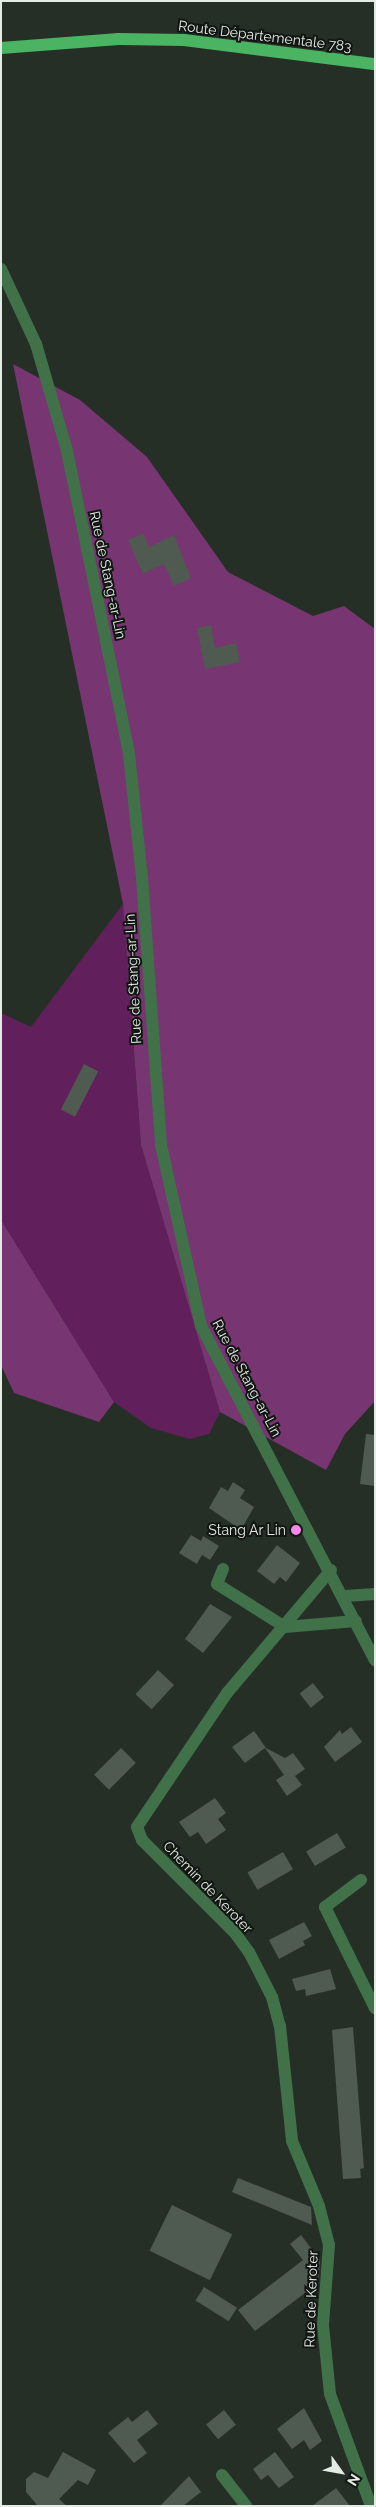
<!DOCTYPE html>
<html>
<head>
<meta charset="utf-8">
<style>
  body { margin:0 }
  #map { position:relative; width:376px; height:2507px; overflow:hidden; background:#252f26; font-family:Raleway,sans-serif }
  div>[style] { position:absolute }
  .green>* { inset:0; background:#61205b }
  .forest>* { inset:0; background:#773571 }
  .building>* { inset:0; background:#4f5a50; transform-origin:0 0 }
  .minor>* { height:12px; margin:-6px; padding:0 6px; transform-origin:6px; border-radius:6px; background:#417149 }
  .major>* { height:12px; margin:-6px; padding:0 6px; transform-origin:6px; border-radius:6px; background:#4ab462 }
  .dots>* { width:14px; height:14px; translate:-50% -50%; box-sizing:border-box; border:2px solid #111612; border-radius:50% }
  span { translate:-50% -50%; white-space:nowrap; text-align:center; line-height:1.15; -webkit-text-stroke:4px #111612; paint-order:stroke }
  .street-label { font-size:14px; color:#e4eae4 }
  .poi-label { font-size:14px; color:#e4eae4 }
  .right { translate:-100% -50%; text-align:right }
  .frame { position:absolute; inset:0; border:2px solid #e4eae4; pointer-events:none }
  .north { position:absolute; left:316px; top:2447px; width:50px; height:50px; -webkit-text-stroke:4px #111612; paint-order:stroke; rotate:122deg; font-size:14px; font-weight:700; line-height:20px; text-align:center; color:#e4eae4 }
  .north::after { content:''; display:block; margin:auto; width:18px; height:22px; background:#e4eae4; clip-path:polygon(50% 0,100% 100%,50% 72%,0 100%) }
</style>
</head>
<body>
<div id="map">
  <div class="green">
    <i style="clip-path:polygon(123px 904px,141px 1145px,220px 1412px,209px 1434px,190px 1439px,151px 1428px,114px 1402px,1px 1220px,1px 1013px,31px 1027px)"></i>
  </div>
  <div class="forest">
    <i style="clip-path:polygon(13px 364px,80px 400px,147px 457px,228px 572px,313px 616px,344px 606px,375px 629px,375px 1401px,345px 1434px,326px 1470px,220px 1412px,141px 1145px,123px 904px)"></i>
    <i style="clip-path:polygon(1px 1220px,114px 1402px,99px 1422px,14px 1393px,1px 1365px)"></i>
  </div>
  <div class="building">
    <i style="clip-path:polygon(143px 533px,149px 547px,174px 535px,191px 578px,174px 586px,164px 564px,143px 574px,128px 540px)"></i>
    <i style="clip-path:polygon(211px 625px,215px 648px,236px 643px,240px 662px,205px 669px,197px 628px)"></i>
    <i style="left:84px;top:1064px;width:16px;height:51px;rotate:27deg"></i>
    <i style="clip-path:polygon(366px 1434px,375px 1435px,375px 1486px,360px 1484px)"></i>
    <i style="clip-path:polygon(233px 1482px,245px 1490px,240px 1498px,254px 1507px,241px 1530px,209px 1508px,221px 1487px,228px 1491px)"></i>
    <i style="clip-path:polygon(191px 1535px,201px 1541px,203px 1536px,219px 1546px,210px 1560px,202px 1555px,197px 1564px,179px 1553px)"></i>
    <i style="clip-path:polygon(277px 1545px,300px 1563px,286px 1582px,280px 1577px,274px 1584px,257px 1571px)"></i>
    <i style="clip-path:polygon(210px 1604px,232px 1617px,203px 1653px,185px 1639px)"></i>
    <i style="left:158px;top:1670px;width:22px;height:33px;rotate:43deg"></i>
    <i style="left:313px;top:1683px;width:18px;height:17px;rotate:52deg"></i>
    <i style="clip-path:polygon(351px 1727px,362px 1742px,335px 1762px,324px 1747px,340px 1730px,342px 1734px)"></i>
    <i style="clip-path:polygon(254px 1731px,266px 1748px,285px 1758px,293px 1753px,305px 1769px,295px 1776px,302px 1785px,287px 1796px,276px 1780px,284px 1775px,265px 1748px,245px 1763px,232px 1747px)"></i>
    <i style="left:121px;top:1748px;width:21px;height:38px;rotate:45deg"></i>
    <i style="clip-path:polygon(215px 1798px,226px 1813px,218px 1819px,226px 1830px,206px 1844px,198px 1832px,190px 1837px,179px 1822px)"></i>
    <i style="left:337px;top:1833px;width:17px;height:36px;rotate:59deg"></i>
    <i style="left:283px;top:1852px;width:20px;height:41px;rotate:60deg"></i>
    <i style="clip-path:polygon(304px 1922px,312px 1936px,303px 1941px,305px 1945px,279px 1959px,269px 1940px)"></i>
    <i style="clip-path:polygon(330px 1969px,336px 1989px,306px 1996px,305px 1989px,296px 1991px,292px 1979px)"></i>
    <i style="clip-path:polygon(353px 2027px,364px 2168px,360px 2169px,361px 2178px,343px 2179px,332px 2030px)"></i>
    <i style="clip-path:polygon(238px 2178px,311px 2207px,312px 2225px,232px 2192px)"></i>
    <i style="left:172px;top:2205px;width:67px;height:51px;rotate:26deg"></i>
    <i style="clip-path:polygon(301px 2235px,320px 2260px,318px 2283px,255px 2331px,238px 2310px,303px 2260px,290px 2244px)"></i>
    <i style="left:204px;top:2287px;width:39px;height:16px;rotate:32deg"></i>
    <i style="clip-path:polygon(304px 2408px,322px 2441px,310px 2450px,304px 2440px,292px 2449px,277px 2429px)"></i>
    <i style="clip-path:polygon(147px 2410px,158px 2424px,137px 2440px,147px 2453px,134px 2463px,108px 2433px,128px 2417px,132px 2422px)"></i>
    <i style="left:224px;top:2410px;width:19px;height:23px;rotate:51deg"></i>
    <i style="clip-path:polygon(63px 2452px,96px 2470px,88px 2485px,78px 2480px,59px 2499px,67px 2506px,38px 2506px,26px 2492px,26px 2479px,34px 2472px,48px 2478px)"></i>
    <i style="clip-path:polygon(275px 2452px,294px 2477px,279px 2488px,268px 2475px,261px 2480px,253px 2469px)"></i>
    <i style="clip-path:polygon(189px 2476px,201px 2492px,183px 2506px,160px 2506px)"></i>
    <i style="clip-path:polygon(336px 2488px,350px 2506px,312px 2506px)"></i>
  </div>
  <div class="minor">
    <i style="left:1px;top:269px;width:83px;rotate:65deg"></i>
    <i style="left:36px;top:344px;width:111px;rotate:73.8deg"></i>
    <i style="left:67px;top:451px;width:309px;rotate:78.4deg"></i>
    <i style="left:129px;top:754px;width:125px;rotate:84deg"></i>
    <i style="left:142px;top:878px;width:268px;rotate:85.9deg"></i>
    <i style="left:161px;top:1145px;width:185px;rotate:77.5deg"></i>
    <i style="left:201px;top:1326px;width:377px;rotate:62.5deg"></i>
    <i style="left:223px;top:1569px;width:16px;rotate:112deg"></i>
    <i style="left:217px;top:1584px;width:80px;rotate:32.3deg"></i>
    <i style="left:331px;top:1570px;width:161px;rotate:130.2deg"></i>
    <i style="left:227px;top:1693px;width:161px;rotate:123.9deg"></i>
    <i style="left:137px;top:1827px;width:14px;rotate:69deg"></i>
    <i style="left:142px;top:1840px;width:132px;rotate:45deg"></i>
    <i style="left:235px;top:1933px;width:24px;rotate:54deg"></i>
    <i style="left:249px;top:1952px;width:51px;rotate:62.9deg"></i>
    <i style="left:272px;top:1997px;width:30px;rotate:75deg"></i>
    <i style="left:280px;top:2026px;width:116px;rotate:84deg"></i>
    <i style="left:292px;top:2141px;width:70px;rotate:67.4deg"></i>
    <i style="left:319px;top:2206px;width:40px;rotate:75.6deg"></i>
    <i style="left:329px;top:2245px;width:80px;rotate:94.3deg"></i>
    <i style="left:323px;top:2325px;width:69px;rotate:84.2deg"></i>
    <i style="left:330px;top:2394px;width:119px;rotate:69.9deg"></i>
    <i style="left:345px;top:1596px;width:30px;rotate:-4deg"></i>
    <i style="left:285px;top:1627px;width:71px;rotate:-4.8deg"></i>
    <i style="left:361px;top:1880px;width:45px;rotate:143.1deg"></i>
    <i style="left:325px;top:1907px;width:113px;rotate:63.7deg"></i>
    <i style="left:222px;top:2475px;width:39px;rotate:52deg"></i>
  </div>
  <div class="major">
    <i style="left:1px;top:48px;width:118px;rotate:-4.4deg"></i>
    <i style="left:119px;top:39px;width:65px;rotate:0.9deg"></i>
    <i style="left:184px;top:40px;width:193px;rotate:7.2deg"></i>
  </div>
  <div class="dots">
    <i style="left:296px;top:1530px;background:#f788eb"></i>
  </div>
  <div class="street-label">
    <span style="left:265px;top:36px;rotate:7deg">Route Départementale 783</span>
    <span style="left:108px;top:575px;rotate:78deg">Rue de Stang-ar-Lin</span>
    <span style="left:133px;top:979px;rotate:-93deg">Rue de Stang-ar-Lin</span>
    <span style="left:247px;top:1378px;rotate:62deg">Rue de Stang-ar-Lin</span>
    <span style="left:208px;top:1887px;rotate:46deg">Chemin de Keroter</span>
    <span style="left:311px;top:2299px;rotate:-88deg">Rue de Keroter</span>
  </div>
  <div class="poi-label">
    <span class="right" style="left:286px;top:1530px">Stang Ar Lin</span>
  </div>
  <div class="frame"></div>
  <div class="north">N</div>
</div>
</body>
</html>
